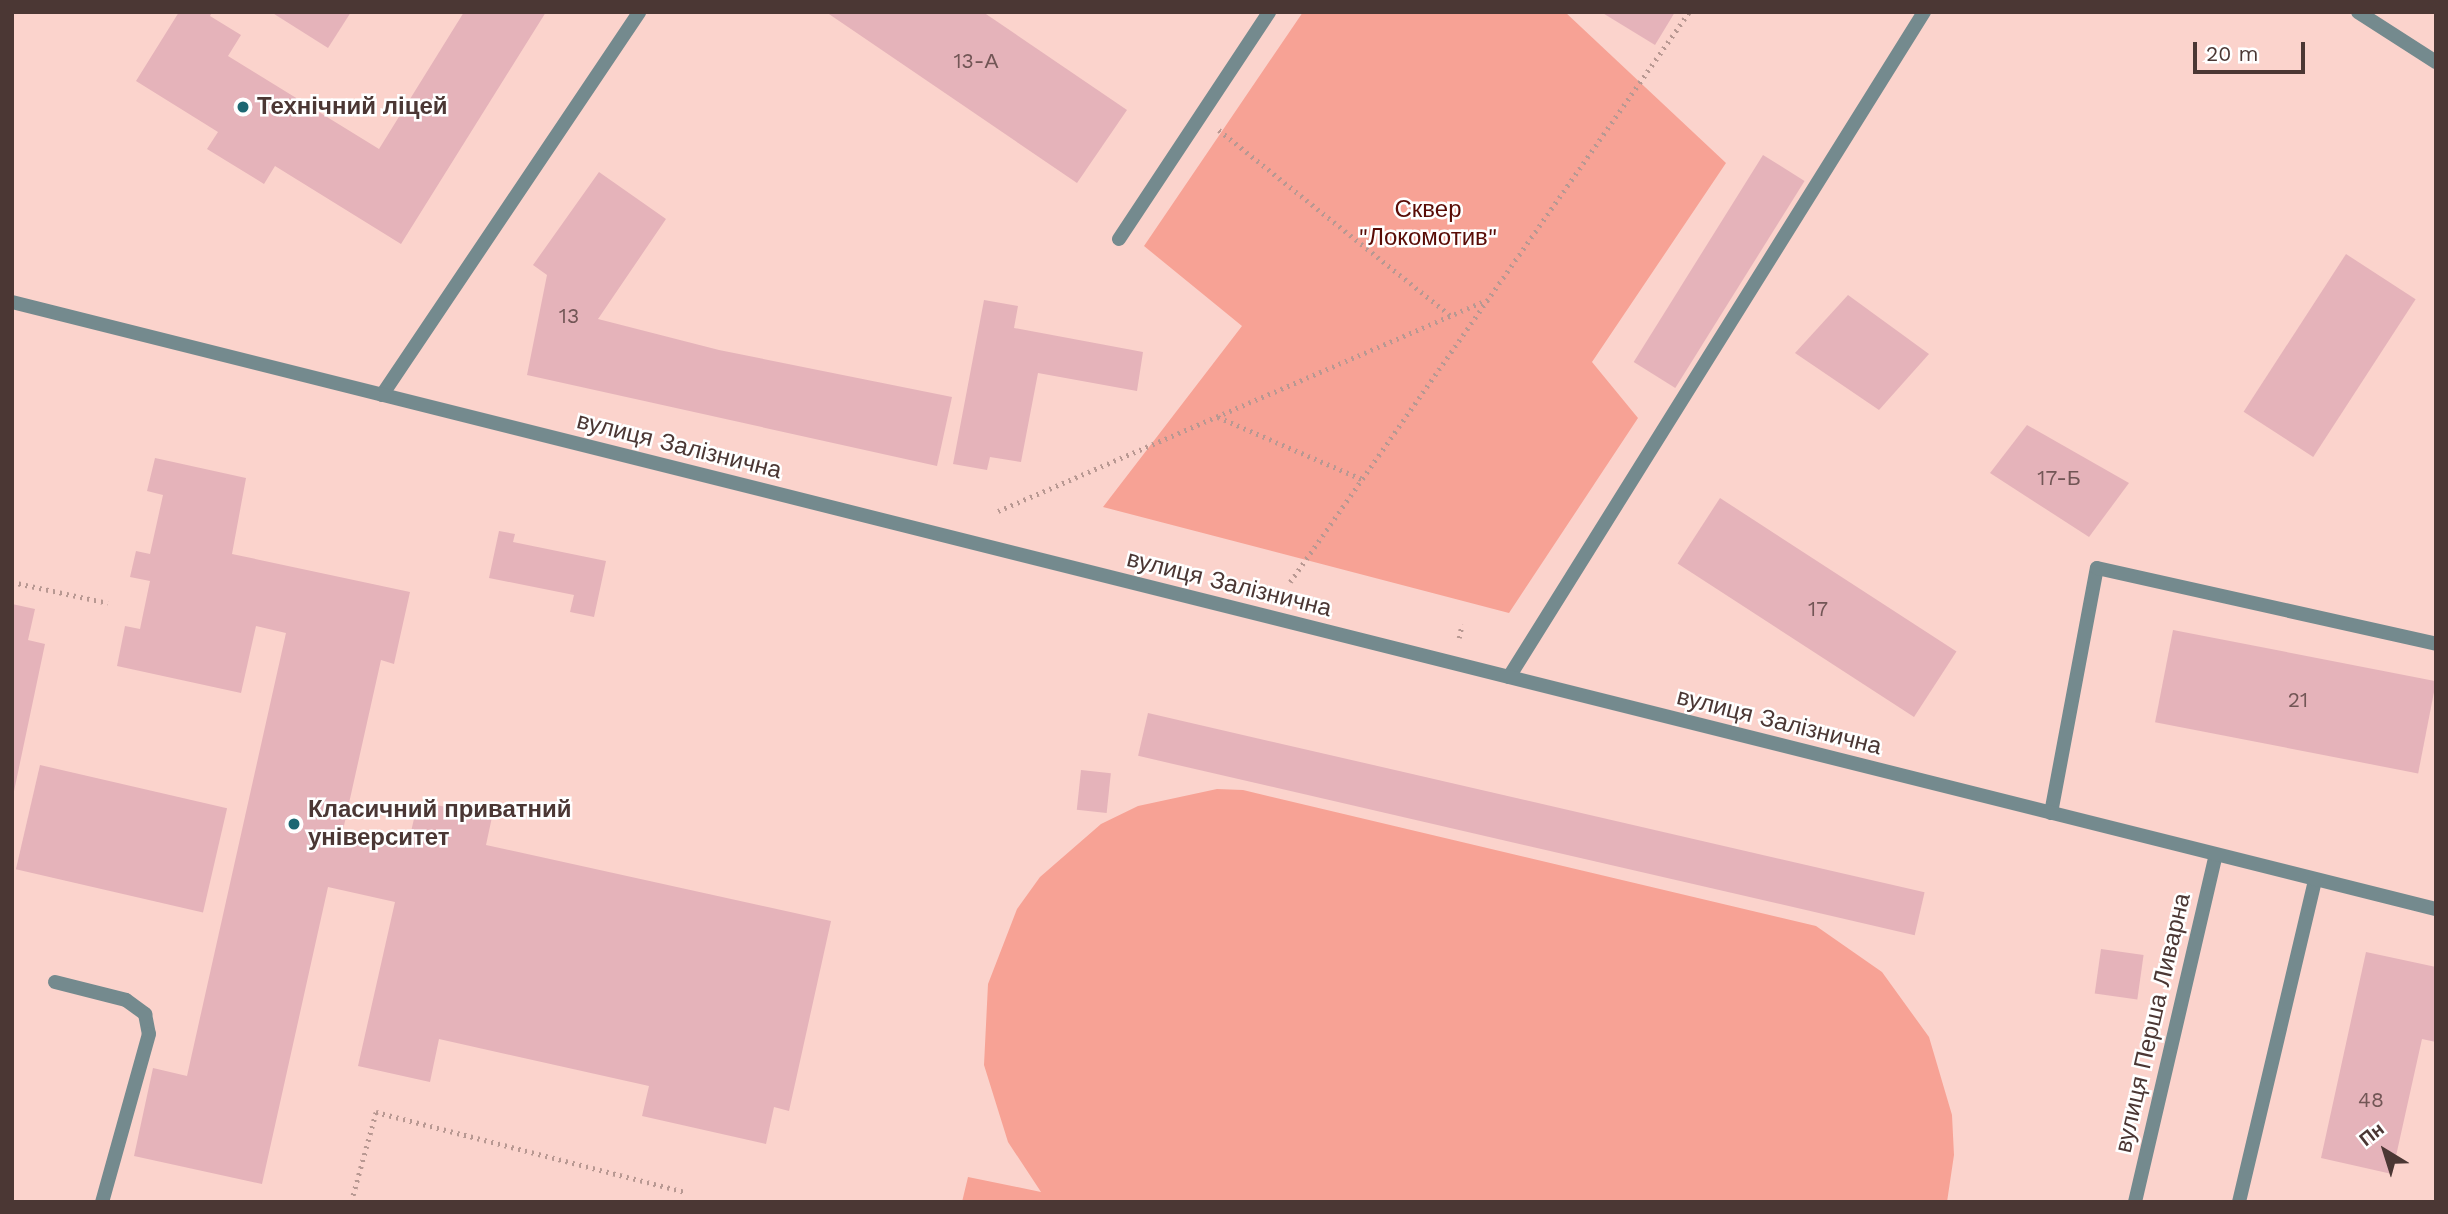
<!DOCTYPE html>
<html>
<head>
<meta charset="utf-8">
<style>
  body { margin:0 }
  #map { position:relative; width:2448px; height:1214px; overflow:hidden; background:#fbd3cc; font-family:"Work Sans",sans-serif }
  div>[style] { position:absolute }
  .green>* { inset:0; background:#f7a295 }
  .building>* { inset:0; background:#e5b3ba; transform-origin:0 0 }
  .path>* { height:4.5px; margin-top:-2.25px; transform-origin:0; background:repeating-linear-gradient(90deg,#b89892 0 2px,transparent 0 7px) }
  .service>* { height:14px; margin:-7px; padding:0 7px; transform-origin:7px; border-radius:7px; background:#748a8e }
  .minor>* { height:14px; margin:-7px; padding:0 7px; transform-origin:7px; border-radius:7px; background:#748a8e }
  .tertiary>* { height:14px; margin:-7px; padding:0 7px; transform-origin:7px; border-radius:7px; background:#748a8e }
  .dots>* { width:19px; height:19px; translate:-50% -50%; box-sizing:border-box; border:4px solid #fff; border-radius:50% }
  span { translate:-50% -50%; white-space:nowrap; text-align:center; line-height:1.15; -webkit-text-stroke:5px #fff; paint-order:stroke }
  .number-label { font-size:21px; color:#725656 }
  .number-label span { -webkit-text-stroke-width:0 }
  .poi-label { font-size:24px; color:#4b3734; font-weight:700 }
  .left { translate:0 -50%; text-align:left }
  .park-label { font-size:24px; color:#590c06 }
  .street-label { font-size:24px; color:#4b3734 }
  .frame { position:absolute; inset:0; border:14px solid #4b3734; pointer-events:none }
  .north { position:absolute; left:2350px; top:1116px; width:70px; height:70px; -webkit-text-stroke:5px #fff; paint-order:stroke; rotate:322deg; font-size:19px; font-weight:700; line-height:28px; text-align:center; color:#4b3734 }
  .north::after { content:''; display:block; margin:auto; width:24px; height:32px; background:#4b3734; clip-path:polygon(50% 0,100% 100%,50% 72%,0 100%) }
  .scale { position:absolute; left:2193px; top:42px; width:112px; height:32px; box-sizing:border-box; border:4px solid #4b3734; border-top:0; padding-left:9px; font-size:21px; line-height:24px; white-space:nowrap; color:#4b3734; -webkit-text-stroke:5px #fff; paint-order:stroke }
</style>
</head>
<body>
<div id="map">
  <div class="green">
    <i style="clip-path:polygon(1303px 12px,1565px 12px,1726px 163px,1592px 362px,1638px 418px,1509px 613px,1103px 507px,1242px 326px,1144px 246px)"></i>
    <i style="clip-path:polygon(1217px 789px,1243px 790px,1816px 926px,1882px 972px,1929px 1037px,1952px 1115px,1954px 1155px,1947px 1202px,962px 1202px,968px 1177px,1041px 1192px,1008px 1142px,984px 1065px,988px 984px,1017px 909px,1040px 877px,1101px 824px,1138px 806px)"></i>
  </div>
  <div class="building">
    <i style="clip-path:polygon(179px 12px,212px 12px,210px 16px,241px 35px,228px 56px,379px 149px,464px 12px,546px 12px,401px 244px,275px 166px,264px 184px,207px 149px,218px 132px,136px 81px)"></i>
    <i style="clip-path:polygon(271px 12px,351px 12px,328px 48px)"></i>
    <i style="clip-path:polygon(826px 12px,983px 12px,1127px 110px,1077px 183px)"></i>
    <i style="clip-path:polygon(1601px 12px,1675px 12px,1655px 45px)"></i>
    <i style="left:1763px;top:155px;width:49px;height:244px;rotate:32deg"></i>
    <i style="clip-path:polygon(599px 172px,666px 219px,598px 319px,719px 350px,952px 397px,937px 466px,527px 375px,547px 275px,533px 265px)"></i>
    <i style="left:2346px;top:254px;width:83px;height:188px;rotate:33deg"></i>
    <i style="clip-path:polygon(1848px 295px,1929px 354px,1879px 410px,1795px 353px)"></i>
    <i style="clip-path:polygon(984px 300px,1018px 306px,1014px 328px,1143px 352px,1137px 391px,1038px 373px,1021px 462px,990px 457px,987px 470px,953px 464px)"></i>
    <i style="clip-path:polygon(2027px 425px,2129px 483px,2089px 537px,1990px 473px)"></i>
    <i style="clip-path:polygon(155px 458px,246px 478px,232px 554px,410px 592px,394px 664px,381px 660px,343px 830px,408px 845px,418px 801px,492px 817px,486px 845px,831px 921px,789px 1111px,774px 1107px,766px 1144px,642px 1116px,649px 1086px,439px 1039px,430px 1082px,358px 1066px,395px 902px,328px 887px,262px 1184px,134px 1156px,153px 1068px,187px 1076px,286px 633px,256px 626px,241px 693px,117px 666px,125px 626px,140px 629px,150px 581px,130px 577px,136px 551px,150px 554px,163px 495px,147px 491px)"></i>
    <i style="left:1720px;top:498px;width:282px;height:78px;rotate:33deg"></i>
    <i style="clip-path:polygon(499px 531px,515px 534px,513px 542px,606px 561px,594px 617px,570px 612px,574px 595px,489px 578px)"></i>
    <i style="clip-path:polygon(12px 604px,35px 609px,28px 640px,45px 644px,13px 796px)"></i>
    <i style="left:2173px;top:630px;width:268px;height:94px;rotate:11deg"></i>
    <i style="left:1148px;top:713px;width:797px;height:44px;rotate:13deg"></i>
    <i style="left:40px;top:765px;width:192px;height:107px;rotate:13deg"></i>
    <i style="left:1081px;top:770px;width:30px;height:40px;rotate:6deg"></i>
    <i style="left:2101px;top:949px;width:43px;height:45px;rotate:8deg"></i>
    <i style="clip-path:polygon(2366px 952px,2436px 967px,2436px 1042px,2422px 1039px,2392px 1174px,2321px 1158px)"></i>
  </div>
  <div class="path">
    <i style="left:1219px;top:130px;width:297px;rotate:38.7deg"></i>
    <i style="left:1218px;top:417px;width:157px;rotate:23.3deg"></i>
    <i style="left:998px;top:511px;width:533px;rotate:-23.34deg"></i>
    <i style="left:12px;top:582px;width:98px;rotate:12.3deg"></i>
    <i style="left:1290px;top:582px;width:696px;rotate:-55.01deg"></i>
    <i style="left:1459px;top:638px;width:14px;rotate:-78deg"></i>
    <i style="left:351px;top:1202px;width:93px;rotate:-74.5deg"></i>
    <i style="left:376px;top:1112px;width:320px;rotate:14.5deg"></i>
  </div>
  <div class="service">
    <i style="left:2358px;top:12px;width:93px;rotate:32.7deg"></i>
    <i style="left:1119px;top:239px;width:272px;rotate:-56.5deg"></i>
    <i style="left:1509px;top:677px;width:784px;rotate:-58.03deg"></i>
    <i style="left:2051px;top:813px;width:249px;rotate:-79.4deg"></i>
    <i style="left:2097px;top:568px;width:347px;rotate:12.6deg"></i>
    <i style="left:55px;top:982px;width:73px;rotate:14.2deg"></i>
    <i style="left:126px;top:1000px;width:24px;rotate:36deg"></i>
    <i style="left:145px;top:1014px;width:20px;rotate:79deg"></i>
    <i style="left:149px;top:1034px;width:174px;rotate:105.6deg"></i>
  </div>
  <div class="minor">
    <i style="left:382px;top:395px;width:461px;rotate:-56.1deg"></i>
    <i style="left:2135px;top:1202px;width:356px;rotate:-76.9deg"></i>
    <i style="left:2239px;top:1202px;width:331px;rotate:-76.7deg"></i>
  </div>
  <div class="tertiary">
    <i style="left:12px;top:302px;width:2499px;rotate:14.06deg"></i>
  </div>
  <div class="dots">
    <i style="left:243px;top:107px;background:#1d6772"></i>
    <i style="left:294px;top:824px;background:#1d6772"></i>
  </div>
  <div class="number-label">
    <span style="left:976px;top:61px">13-А</span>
    <span style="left:569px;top:316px">13</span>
    <span style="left:2059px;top:478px">17-Б</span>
    <span style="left:1818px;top:609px">17</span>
    <span style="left:2298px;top:700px">21</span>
    <span style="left:2371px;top:1100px">48</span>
  </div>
  <div class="poi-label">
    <span class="left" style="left:257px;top:107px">Технічний ліцей</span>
    <span class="left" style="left:308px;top:824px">Класичний приватний<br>університет</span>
  </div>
  <div class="park-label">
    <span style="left:1428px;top:224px">Сквер<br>"Локомотив"</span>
  </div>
  <div class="street-label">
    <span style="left:679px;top:446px;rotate:14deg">вулиця Залізнична</span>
    <span style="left:1229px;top:584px;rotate:14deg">вулиця Залізнична</span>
    <span style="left:1779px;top:722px;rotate:14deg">вулиця Залізнична</span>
    <span style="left:2153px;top:1023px;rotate:-77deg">вулиця Перша Ливарна</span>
  </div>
  <div class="frame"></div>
  <div class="north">Пн</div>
  <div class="scale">20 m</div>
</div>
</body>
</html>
